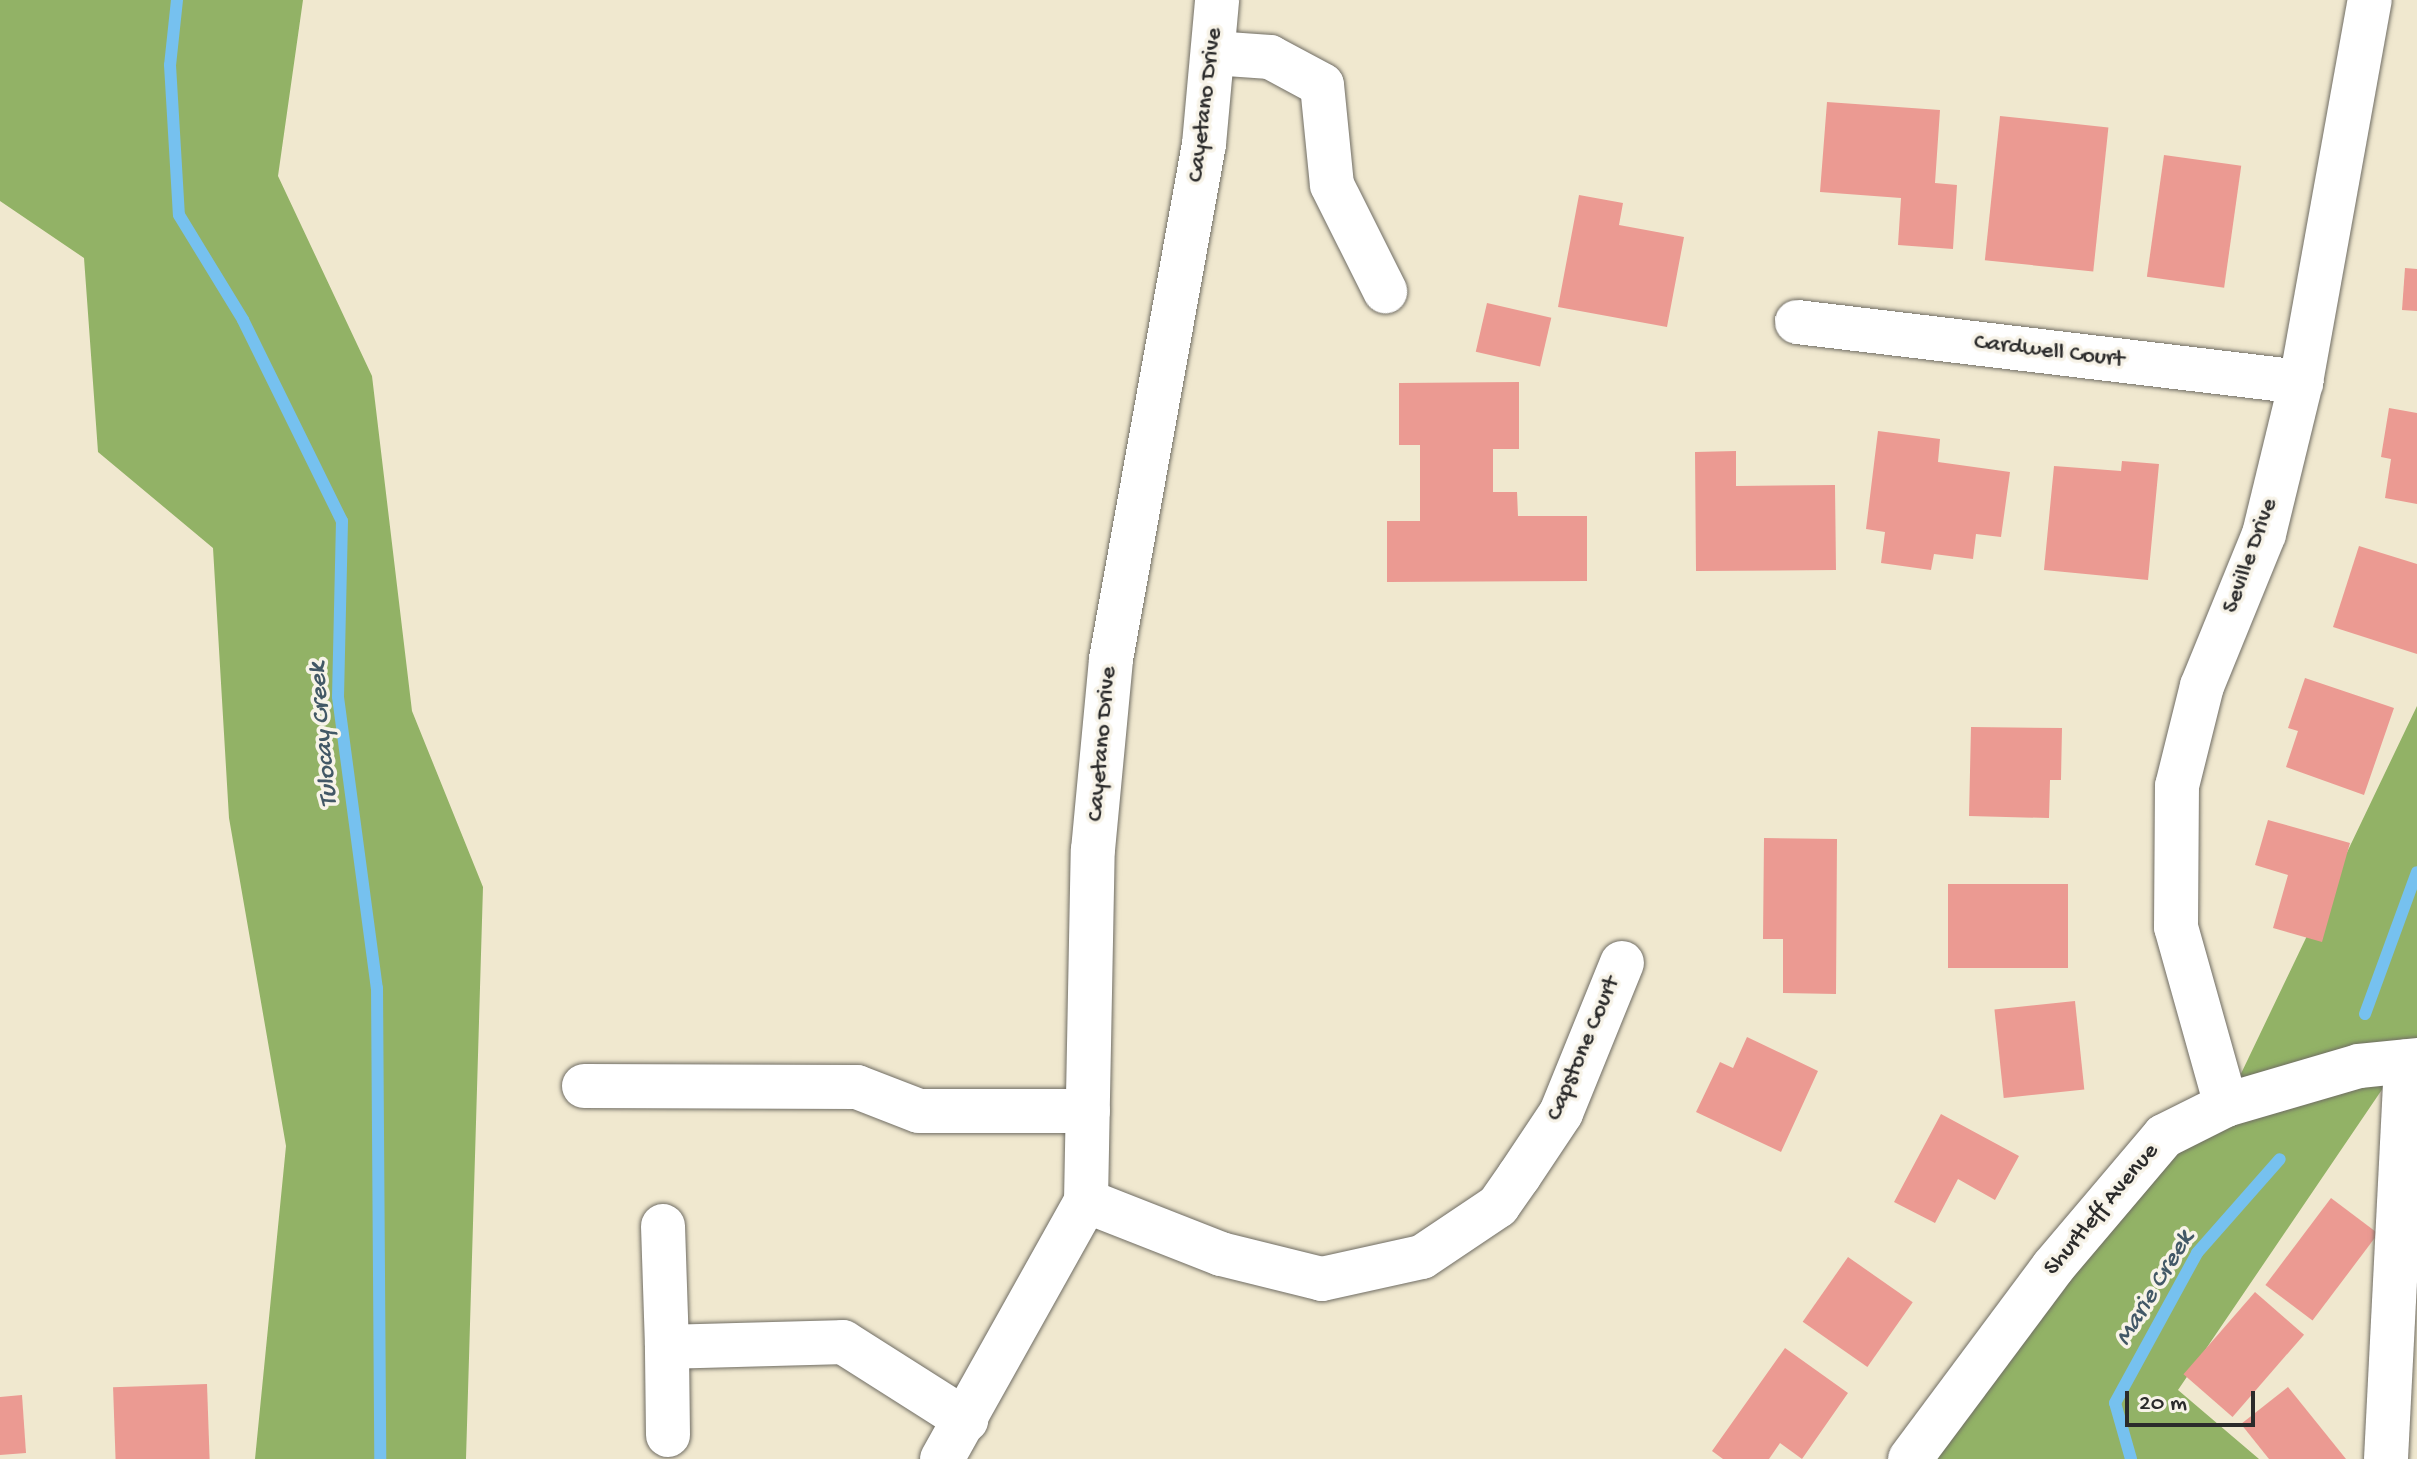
<!DOCTYPE html>
<html>
<head>
<meta charset="utf-8">
<style>
  body { margin:0 }
  #map { position:relative; width:2417px; height:1459px; overflow:hidden; background:#f0e8cf; font-family:"Gochi Hand",sans-serif }
  div>[style] { position:absolute }
  .forest>* { inset:0; background:#92b266 }
  .stream>* { height:12px; margin:-6px; padding:0 6px; transform-origin:6px; border-radius:6px; background:#76c1ef }
  .building>* { inset:0; background:#eb9a92; transform-origin:0 0 }
  .roads { filter:drop-shadow(0 0 2px #706d64) drop-shadow(0 0 2px #706d64) }
  .minor>* { height:44px; margin:-22px; padding:0 22px; transform-origin:22px; border-radius:22px; background:#fff }
  span { translate:-50% -50%; white-space:nowrap; text-align:center; line-height:1.15; -webkit-text-stroke:7px #f7f3e8; paint-order:stroke }
  .street-label { font-size:24px; color:#2b2b2b }
  .water-label { font-size:26px; color:#425866; font-style:italic }
  .scale { position:absolute; left:2125px; top:1391px; width:130px; height:36px; box-sizing:border-box; border:4px solid #2b2b2b; border-top:0; padding-left:10px; font-size:24px; line-height:28px; white-space:nowrap; color:#2b2b2b; -webkit-text-stroke:6px #f7f3e8; paint-order:stroke }
</style>
</head>
<body>
<div id="map">
  <div class="forest">
    <i style="clip-path:polygon(0 0,303px 0,278px 176px,372px 376px,412px 711px,483px 887px,466px 1459px,255px 1459px,286px 1146px,229px 818px,213px 548px,98px 452px,84px 258px,0 201px)"></i>
    <i style="clip-path:polygon(2417px 706px,2417px 1038px,2178px 1390px,2259px 1459px,1910px 1459px,2053px 1267px,2226px 1105px)"></i>
  </div>
  <div class="stream">
    <i style="left:177px;top:0;width:65px;rotate:96.1deg"></i>
    <i style="left:170px;top:65px;width:150px;rotate:86.6deg"></i>
    <i style="left:179px;top:215px;width:123px;rotate:58.6deg"></i>
    <i style="left:243px;top:320px;width:224px;rotate:63.8deg"></i>
    <i style="left:342px;top:521px;width:176px;rotate:91.3deg"></i>
    <i style="left:338px;top:697px;width:294px;rotate:82.4deg"></i>
    <i style="left:377px;top:988px;width:471px;rotate:89.6deg"></i>
    <i style="left:2365px;top:1014px;width:151px;rotate:-69.9deg"></i>
    <i style="left:2131px;top:1459px;width:58px;rotate:-105.9deg"></i>
    <i style="left:2115px;top:1403px;width:171px;rotate:-61.3deg"></i>
    <i style="left:2197px;top:1253px;width:125px;rotate:-48.6deg"></i>
  </div>
  <div class="building">
    <i style="clip-path:polygon(1827px 102px,1940px 110px,1935px 183px,1957px 185px,1953px 249px,1898px 245px,1901px 198px,1820px 192px)"></i>
    <i style="left:2000px;top:116px;width:109px;height:145px;rotate:6deg"></i>
    <i style="left:2164px;top:155px;width:78px;height:123px;rotate:8deg"></i>
    <i style="clip-path:polygon(1579px 195px,1623px 203px,1619px 225px,1684px 237px,1667px 327px,1558px 307px)"></i>
    <i style="clip-path:polygon(2405px 268px,2417px 269px,2417px 311px,2402px 310px)"></i>
    <i style="left:1487px;top:303px;width:66px;height:50px;rotate:13deg"></i>
    <i style="clip-path:polygon(1519px 382px,1519px 449px,1493px 449px,1493px 492px,1517px 492px,1518px 516px,1587px 516px,1587px 581px,1387px 582px,1387px 521px,1420px 521px,1420px 445px,1399px 445px,1399px 383px)"></i>
    <i style="clip-path:polygon(2389px 408px,2417px 413px,2417px 504px,2385px 498px,2391px 459px,2381px 457px)"></i>
    <i style="clip-path:polygon(1878px 431px,1940px 439px,1938px 462px,2010px 472px,2001px 537px,1976px 534px,1973px 559px,1934px 554px,1931px 570px,1881px 563px,1885px 532px,1866px 529px)"></i>
    <i style="clip-path:polygon(1736px 451px,1736px 486px,1835px 485px,1836px 570px,1696px 571px,1695px 452px)"></i>
    <i style="clip-path:polygon(2122px 461px,2159px 464px,2148px 580px,2044px 570px,2054px 466px,2121px 471px)"></i>
    <i style="clip-path:polygon(2359px 546px,2417px 564px,2417px 654px,2333px 627px)"></i>
    <i style="clip-path:polygon(2305px 678px,2394px 708px,2364px 795px,2286px 767px,2298px 731px,2288px 728px)"></i>
    <i style="clip-path:polygon(1971px 727px,2062px 728px,2061px 780px,2050px 780px,2049px 818px,1969px 816px)"></i>
    <i style="clip-path:polygon(2268px 820px,2350px 843px,2322px 942px,2273px 928px,2288px 875px,2255px 865px)"></i>
    <i style="clip-path:polygon(1764px 838px,1837px 839px,1836px 994px,1783px 993px,1783px 939px,1763px 939px)"></i>
    <i style="left:2068px;top:884px;width:84px;height:120px;rotate:90deg"></i>
    <i style="left:2075px;top:1001px;width:89px;height:81px;rotate:84deg"></i>
    <i style="clip-path:polygon(1747px 1037px,1818px 1071px,1781px 1152px,1696px 1112px,1720px 1062px,1733px 1068px)"></i>
    <i style="clip-path:polygon(1941px 1114px,2019px 1156px,1995px 1200px,1958px 1179px,1935px 1223px,1894px 1202px)"></i>
    <i style="left:2331px;top:1198px;width:59px;height:109px;rotate:37deg"></i>
    <i style="left:1848px;top:1257px;width:79px;height:79px;rotate:35deg"></i>
    <i style="left:2255px;top:1292px;width:65px;height:109px;rotate:41deg"></i>
    <i style="clip-path:polygon(1785px 1348px,1848px 1393px,1802px 1459px,1780px 1443px,1769px 1459px,1723px 1459px,1712px 1451px)"></i>
    <i style="left:207px;top:1384px;width:75px;height:94px;rotate:88deg"></i>
    <i style="clip-path:polygon(2288px 1387px,2346px 1459px,2269px 1459px,2241px 1424px)"></i>
    <i style="clip-path:polygon(22px 1395px,26px 1453px,0 1455px,0 1397px)"></i>
  </div>
  <div class="roads">
    <div class="minor">
      <i style="left:1213px;top:53px;width:57px;rotate:4deg"></i>
      <i style="left:1270px;top:57px;width:59px;rotate:28.3deg"></i>
      <i style="left:1322px;top:85px;width:100px;rotate:84.3deg"></i>
      <i style="left:1332px;top:185px;width:119px;rotate:63.4deg"></i>
      <i style="left:1797px;top:322px;width:508px;rotate:6.79deg"></i>
      <i style="left:584px;top:1086px;width:273px;rotate:0.2deg"></i>
      <i style="left:857px;top:1087px;width:66px;rotate:21.2deg"></i>
      <i style="left:919px;top:1111px;width:169px"></i>
      <i style="left:2226px;top:1105px;width:185px;rotate:-105.7deg"></i>
      <i style="left:2176px;top:927px;width:141px;rotate:-89.6deg"></i>
      <i style="left:2177px;top:786px;width:103px;rotate:-76deg"></i>
      <i style="left:2202px;top:686px;width:164px;rotate:-67.8deg"></i>
      <i style="left:2264px;top:534px;width:156px;rotate:-76.3deg"></i>
      <i style="left:2301px;top:382px;width:388px;rotate:-79.8deg"></i>
      <i style="left:1086px;top:1201px;width:145px;rotate:21.4deg"></i>
      <i style="left:1221px;top:1254px;width:104px;rotate:13.9deg"></i>
      <i style="left:1322px;top:1279px;width:102px;rotate:-12.4deg"></i>
      <i style="left:1422px;top:1257px;width:92px;rotate:-33.9deg"></i>
      <i style="left:1498px;top:1206px;width:37px;rotate:-55deg"></i>
      <i style="left:1519px;top:1176px;width:76px;rotate:-56.3deg"></i>
      <i style="left:1561px;top:1113px;width:162px;rotate:-67.9deg"></i>
      <i style="left:663px;top:1226px;width:121px;rotate:88.1deg"></i>
      <i style="left:668px;top:1435px;width:88px;rotate:-90.7deg"></i>
      <i style="left:667px;top:1347px;width:176px;rotate:-1.6deg"></i>
      <i style="left:843px;top:1342px;width:146px;rotate:32.4deg"></i>
      <i style="left:942px;top:1459px;width:295px;rotate:-60.8deg"></i>
      <i style="left:1086px;top:1201px;width:351px;rotate:-88.9deg"></i>
      <i style="left:1093px;top:850px;width:192px;rotate:-84.6deg"></i>
      <i style="left:1111px;top:659px;width:523px;rotate:-79.76deg"></i>
      <i style="left:1204px;top:144px;width:145px;rotate:-84.8deg"></i>
      <i style="left:1910px;top:1459px;width:239px;rotate:-53.3deg"></i>
      <i style="left:2053px;top:1267px;width:172px;rotate:-49.7deg"></i>
      <i style="left:2164px;top:1136px;width:69px;rotate:-26.6deg"></i>
      <i style="left:2226px;top:1105px;width:139px;rotate:-16.3deg"></i>
      <i style="left:2359px;top:1066px;width:58px;rotate:-5.9deg"></i>
      <i style="left:2386px;top:1459px;width:398px;rotate:-87.1deg"></i>
    </div>
  </div>
  <div class="street-label">
    <span style="left:1206px;top:105px;rotate:-83deg">Cayetano Drive</span>
    <span style="left:2049px;top:352px;rotate:7deg">Cardwell Court</span>
    <span style="left:2251px;top:556px;rotate:-70deg">Seville Drive</span>
    <span style="left:1103px;top:744px;rotate:-85deg">Cayetano Drive</span>
    <span style="left:1584px;top:1049px;rotate:-67deg">Capstone Court</span>
    <span style="left:2102px;top:1210px;rotate:-50deg">Shurtleff Avenue</span>
  </div>
  <div class="water-label">
    <span style="left:325px;top:735px;rotate:-95deg">Tulocay Creek</span>
    <span style="left:2156px;top:1289px;rotate:-59deg">Marie Creek</span>
  </div>
  <div class="scale">20 m</div>
</div>
</body>
</html>
